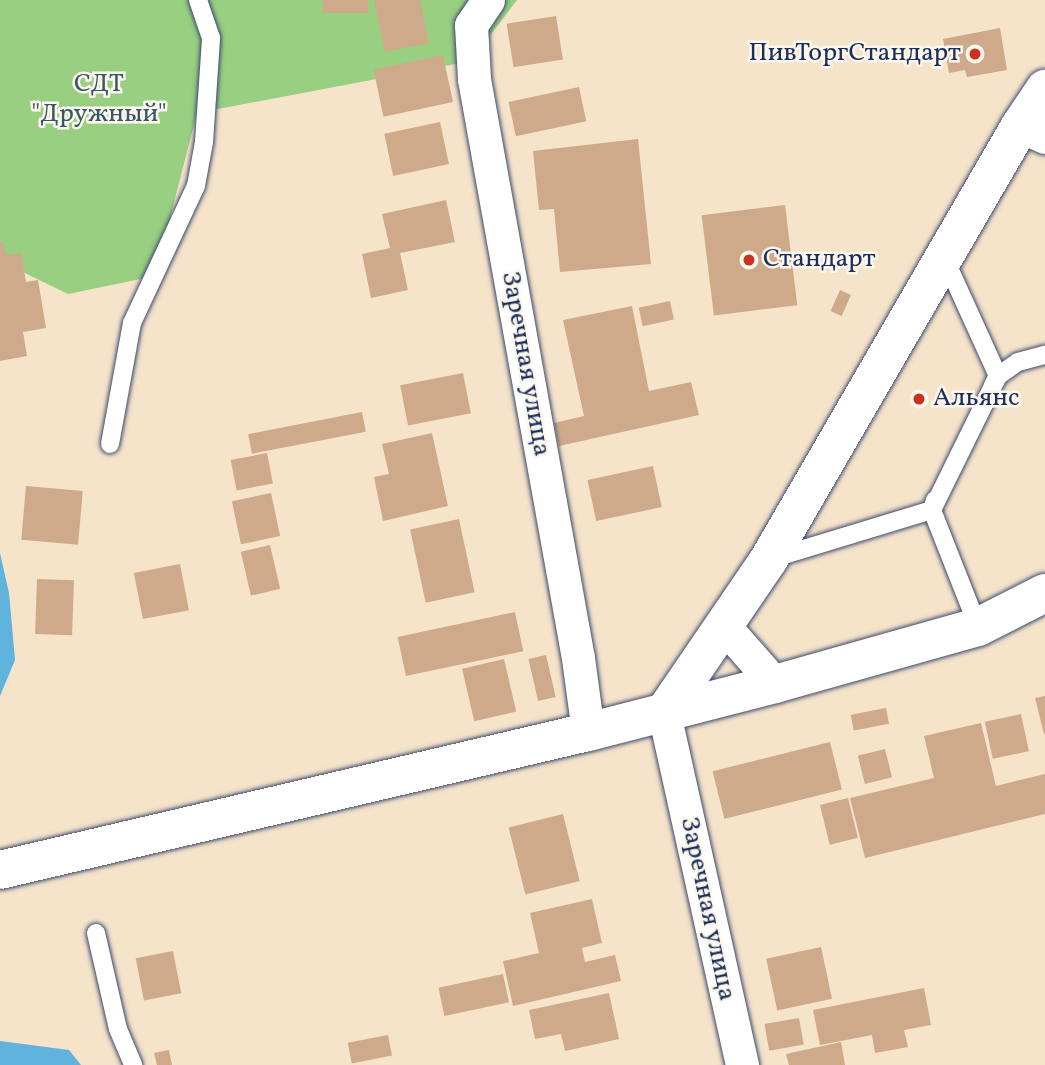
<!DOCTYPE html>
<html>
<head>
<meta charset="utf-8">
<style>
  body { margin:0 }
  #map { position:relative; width:1045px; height:1065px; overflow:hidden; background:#f5e3ca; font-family:Vollkorn,serif }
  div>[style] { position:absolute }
  .green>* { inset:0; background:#99cf81 }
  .water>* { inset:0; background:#60b3dc }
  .building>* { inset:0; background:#cfaa8a; transform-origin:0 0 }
  .roads { filter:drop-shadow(0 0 2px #3c4a6e) drop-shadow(0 0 2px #3c4a6e) }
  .lane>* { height:18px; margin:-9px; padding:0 9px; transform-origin:9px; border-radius:9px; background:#fff }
  .street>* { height:33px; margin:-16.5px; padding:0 16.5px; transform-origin:16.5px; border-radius:16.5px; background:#fff }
  .secondary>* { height:38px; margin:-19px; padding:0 19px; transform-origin:19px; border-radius:19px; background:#fff }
  .dots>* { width:19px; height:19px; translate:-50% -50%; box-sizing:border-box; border:4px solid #fbf7ec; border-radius:50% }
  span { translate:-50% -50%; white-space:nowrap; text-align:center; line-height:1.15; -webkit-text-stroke:5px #fbf7ec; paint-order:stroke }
  .poi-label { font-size:26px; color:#1b2f5e }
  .right { translate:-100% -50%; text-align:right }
  .left { translate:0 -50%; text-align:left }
  .park-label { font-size:26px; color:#3a5767 }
  .street-label { font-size:26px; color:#1b2f5e }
</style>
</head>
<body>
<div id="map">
  <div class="green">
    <i style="clip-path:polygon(0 0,517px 0,471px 61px,197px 113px,155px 276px,68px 294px,0 261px)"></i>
  </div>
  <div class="water">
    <i style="clip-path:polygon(0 553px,9px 593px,15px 660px,0 696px)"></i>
    <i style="clip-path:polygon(0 1041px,69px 1050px,81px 1065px,0 1065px)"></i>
  </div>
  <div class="building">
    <i style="left:323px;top:0;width:45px;height:13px"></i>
    <i style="clip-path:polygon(374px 0,420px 0,429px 43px,385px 52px)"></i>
    <i style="left:556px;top:16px;width:44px;height:50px;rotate:81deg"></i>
    <i style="clip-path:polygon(1000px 28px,1007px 70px,967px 77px,965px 70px,949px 73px,943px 39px)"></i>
    <i style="left:443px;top:55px;width:48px;height:71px;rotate:78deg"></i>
    <i style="left:579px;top:87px;width:35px;height:72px;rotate:78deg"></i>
    <i style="left:440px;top:122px;width:43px;height:57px;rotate:78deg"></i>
    <i style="clip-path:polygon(638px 139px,651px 264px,560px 272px,554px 209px,539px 210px,533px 151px)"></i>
    <i style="clip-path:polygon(446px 200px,455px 242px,400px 253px,408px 290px,371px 298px,362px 254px,390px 248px,382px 214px)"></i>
    <i style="left:785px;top:205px;width:101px;height:84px;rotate:83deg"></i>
    <i style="clip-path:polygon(0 242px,3px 242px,6px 255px,21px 253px,26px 282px,38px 280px,46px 328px,23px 332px,27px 356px,0 361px)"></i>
    <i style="left:840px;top:290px;width:12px;height:23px;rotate:24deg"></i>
    <i style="left:670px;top:301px;width:19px;height:32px;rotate:78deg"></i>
    <i style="clip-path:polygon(632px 306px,649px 391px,691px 382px,699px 415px,559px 446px,554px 423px,584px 416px,563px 320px)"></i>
    <i style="left:463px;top:373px;width:41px;height:64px;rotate:79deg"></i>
    <i style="left:362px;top:412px;width:20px;height:116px;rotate:79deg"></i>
    <i style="clip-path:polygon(432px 433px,448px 506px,383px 521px,374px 477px,389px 474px,382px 444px)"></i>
    <i style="left:267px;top:453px;width:31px;height:37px;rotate:79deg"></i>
    <i style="left:653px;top:466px;width:42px;height:67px;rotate:78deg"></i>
    <i style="left:26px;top:486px;width:57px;height:54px;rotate:5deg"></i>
    <i style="left:271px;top:493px;width:44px;height:40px;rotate:78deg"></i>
    <i style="left:459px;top:519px;width:75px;height:50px;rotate:78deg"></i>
    <i style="left:270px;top:545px;width:45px;height:30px;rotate:77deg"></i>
    <i style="left:180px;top:564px;width:47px;height:47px;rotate:79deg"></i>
    <i style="left:37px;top:579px;width:37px;height:55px;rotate:2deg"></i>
    <i style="left:515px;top:612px;width:40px;height:120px;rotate:78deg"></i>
    <i style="left:546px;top:655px;width:43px;height:18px;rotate:77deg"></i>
    <i style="left:504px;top:659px;width:54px;height:43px;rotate:77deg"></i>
    <i style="clip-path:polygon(1045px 696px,1045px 734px,1044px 734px,1035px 698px)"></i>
    <i style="left:886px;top:708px;width:16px;height:36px;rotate:79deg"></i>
    <i style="left:1021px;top:714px;width:38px;height:37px;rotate:78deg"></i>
    <i style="clip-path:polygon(981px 723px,996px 786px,1045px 774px,1045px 814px,865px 858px,850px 798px,934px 778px,924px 736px)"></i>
    <i style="left:830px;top:742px;width:49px;height:121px;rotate:76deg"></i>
    <i style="left:885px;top:749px;width:29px;height:28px;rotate:76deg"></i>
    <i style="left:848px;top:798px;width:41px;height:29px;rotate:76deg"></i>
    <i style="left:563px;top:814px;width:69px;height:56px;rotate:76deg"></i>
    <i style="clip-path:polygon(592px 899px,602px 943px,582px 948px,585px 962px,615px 955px,621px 981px,513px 1006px,503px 961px,539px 953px,530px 913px)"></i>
    <i style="left:821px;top:947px;width:53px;height:56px;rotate:78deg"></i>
    <i style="left:173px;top:951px;width:43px;height:38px;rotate:79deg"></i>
    <i style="left:503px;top:974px;width:29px;height:66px;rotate:78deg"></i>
    <i style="clip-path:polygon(924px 988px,931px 1025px,904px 1030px,908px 1047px,875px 1053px,872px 1035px,820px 1045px,813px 1010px)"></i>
    <i style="clip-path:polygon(609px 993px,619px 1039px,565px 1051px,561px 1034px,535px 1039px,529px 1010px)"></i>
    <i style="left:799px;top:1018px;width:27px;height:35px;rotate:80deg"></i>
    <i style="left:388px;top:1035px;width:21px;height:41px;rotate:79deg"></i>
    <i style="clip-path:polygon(841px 1042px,845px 1065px,789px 1065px,786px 1054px)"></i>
    <i style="clip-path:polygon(169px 1050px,172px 1065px,157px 1065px,154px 1053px)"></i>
  </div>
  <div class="roads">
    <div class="lane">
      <i style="left:993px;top:385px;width:10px;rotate:-61deg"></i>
      <i style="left:998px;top:376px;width:24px;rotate:-35deg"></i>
      <i style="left:1018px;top:362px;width:28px;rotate:-15deg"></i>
      <i style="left:110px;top:444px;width:123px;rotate:-79.7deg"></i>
      <i style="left:132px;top:323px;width:151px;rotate:-65deg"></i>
      <i style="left:196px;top:186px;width:45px;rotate:-79.7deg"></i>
      <i style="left:204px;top:142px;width:104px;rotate:-86.1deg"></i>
      <i style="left:211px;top:38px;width:40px;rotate:-108.9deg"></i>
      <i style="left:935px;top:500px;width:10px;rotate:107deg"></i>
      <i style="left:932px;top:510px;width:126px;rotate:68.5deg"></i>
      <i style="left:774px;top:558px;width:165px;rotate:-16.9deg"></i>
      <i style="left:932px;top:510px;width:149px;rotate:-63.8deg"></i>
      <i style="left:998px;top:376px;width:131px;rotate:-114.4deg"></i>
      <i style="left:96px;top:933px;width:98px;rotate:77.1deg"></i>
      <i style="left:118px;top:1029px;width:39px;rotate:67deg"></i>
    </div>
    <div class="street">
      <i style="left:488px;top:0;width:30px;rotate:124deg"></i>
      <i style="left:471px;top:25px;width:54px;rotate:86.8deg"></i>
      <i style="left:474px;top:79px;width:588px;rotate:79.82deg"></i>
      <i style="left:578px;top:658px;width:75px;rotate:82.3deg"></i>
      <i style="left:1020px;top:126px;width:27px;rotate:24deg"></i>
      <i style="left:724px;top:626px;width:77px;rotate:48.7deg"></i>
      <i style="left:664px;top:713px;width:361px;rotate:77.5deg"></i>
    </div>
    <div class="secondary">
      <i style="left:664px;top:713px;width:186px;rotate:-55.7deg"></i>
      <i style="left:769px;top:559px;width:500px;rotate:-59.9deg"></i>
      <i style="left:1020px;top:126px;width:45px;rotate:-56deg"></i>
      <i style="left:0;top:870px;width:604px;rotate:-13.21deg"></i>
      <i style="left:588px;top:732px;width:193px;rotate:-14.4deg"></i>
      <i style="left:775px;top:684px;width:211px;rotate:-15.7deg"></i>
      <i style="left:978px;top:627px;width:75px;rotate:-26.9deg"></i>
    </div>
  </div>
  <div class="dots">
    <i style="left:975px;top:54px;background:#c8321e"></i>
    <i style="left:749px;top:260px;background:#c8321e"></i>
    <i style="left:919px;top:399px;background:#c8321e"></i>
  </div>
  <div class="poi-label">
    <span class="right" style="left:961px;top:54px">ПивТоргСтандарт</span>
    <span class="left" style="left:763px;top:260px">Стандарт</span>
    <span class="left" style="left:933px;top:399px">Альянс</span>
  </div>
  <div class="park-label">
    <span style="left:99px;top:100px">СДТ<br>"Дружный"</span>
  </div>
  <div class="street-label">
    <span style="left:525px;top:364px;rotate:80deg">Заречная улица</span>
    <span style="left:707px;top:909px;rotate:78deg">Заречная улица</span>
  </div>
</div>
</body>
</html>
